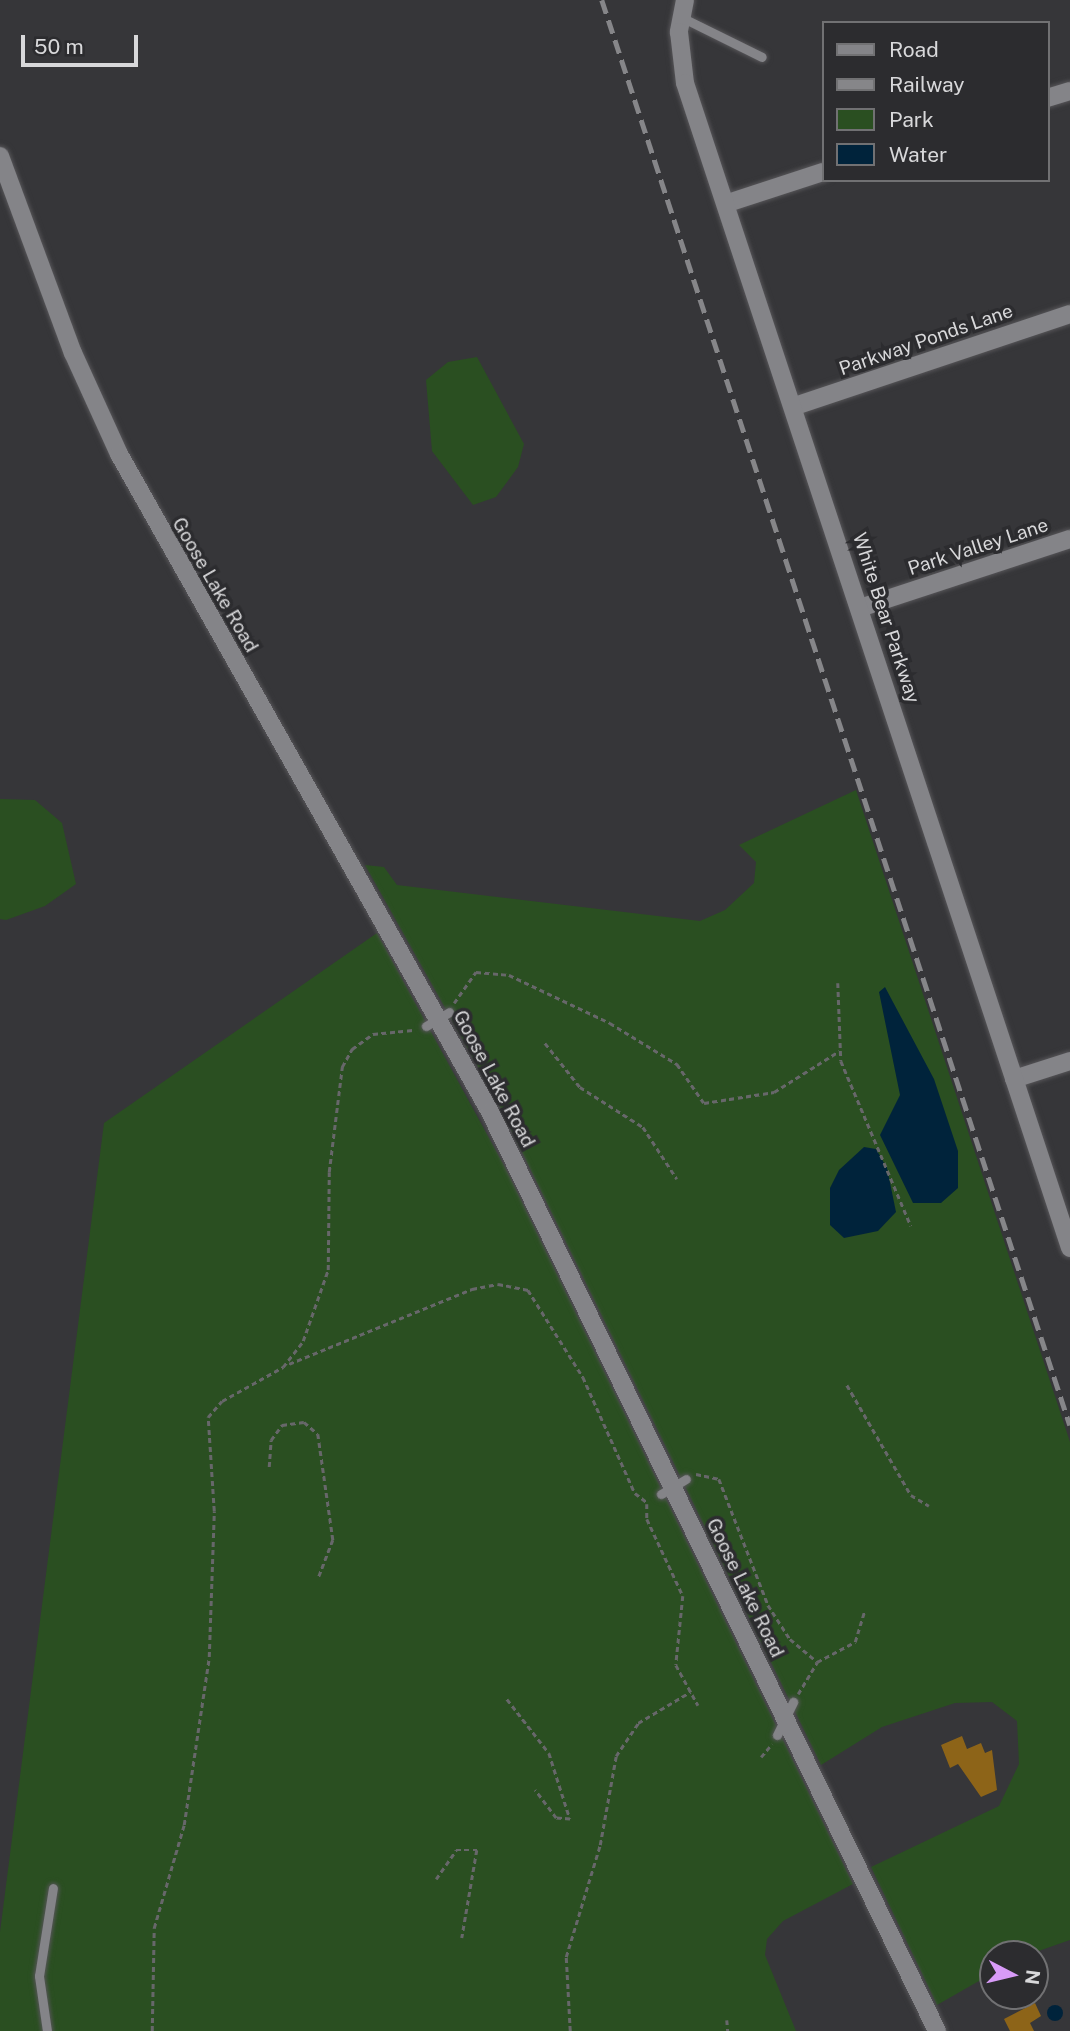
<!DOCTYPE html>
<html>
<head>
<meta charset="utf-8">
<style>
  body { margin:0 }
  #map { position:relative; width:1070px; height:2031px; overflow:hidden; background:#363639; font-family:"Public Sans",sans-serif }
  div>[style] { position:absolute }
  .green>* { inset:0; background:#2a4f21 }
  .water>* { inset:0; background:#00233b }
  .round { border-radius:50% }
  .building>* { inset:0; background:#8d6418 }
  .path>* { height:2.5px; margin-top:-1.25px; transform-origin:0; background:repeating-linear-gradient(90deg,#67676a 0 5px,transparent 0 8.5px) }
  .roads { filter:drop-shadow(0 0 2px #565558) drop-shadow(0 0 2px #565558) }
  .lane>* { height:9px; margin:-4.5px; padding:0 4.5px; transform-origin:4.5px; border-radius:4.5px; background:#848488 }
  .street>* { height:18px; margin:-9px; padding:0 9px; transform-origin:9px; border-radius:9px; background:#848488 }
  .secondary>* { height:18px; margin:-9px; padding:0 9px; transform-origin:9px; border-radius:9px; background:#848488 }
  .rail>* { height:4.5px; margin-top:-2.25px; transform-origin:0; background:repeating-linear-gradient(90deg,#868689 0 14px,transparent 0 21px) }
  span { translate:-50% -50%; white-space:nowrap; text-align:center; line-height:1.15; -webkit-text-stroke:7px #2c2c2f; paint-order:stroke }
  .street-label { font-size:19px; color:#d8d8da }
  .legend { position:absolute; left:822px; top:21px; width:228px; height:161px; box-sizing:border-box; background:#2c2c2f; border:2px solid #717173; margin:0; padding:9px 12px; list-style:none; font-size:21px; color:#d8d8da }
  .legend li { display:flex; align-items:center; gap:14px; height:35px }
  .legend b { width:35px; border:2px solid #717173 }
  .north { position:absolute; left:979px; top:1940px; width:70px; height:70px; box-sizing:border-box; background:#2c2c2f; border:2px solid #717173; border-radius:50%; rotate:97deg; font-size:19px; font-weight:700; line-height:28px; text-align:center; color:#d8d8da }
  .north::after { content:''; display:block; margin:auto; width:24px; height:32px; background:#d89bf8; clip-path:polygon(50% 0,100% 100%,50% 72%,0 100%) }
  .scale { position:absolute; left:21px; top:35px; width:117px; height:32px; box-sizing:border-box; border:4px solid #d8d8da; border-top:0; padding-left:9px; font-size:21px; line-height:24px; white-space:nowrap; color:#d8d8da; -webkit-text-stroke:5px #2c2c2f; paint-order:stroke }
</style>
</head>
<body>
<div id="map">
  <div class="green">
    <i style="clip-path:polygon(477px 357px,524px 444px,518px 467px,496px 497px,473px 505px,432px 451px,426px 380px,448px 362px)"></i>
    <i style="clip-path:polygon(856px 790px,1070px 1442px,1070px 1940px,1030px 1954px,993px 1954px,993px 1973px,937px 2005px,871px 1867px,999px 1806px,1019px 1764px,1017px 1721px,992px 1702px,955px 1703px,882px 1727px,821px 1765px,496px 1099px,365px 865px,384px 867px,397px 885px,700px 921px,725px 910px,754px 883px,756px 862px,739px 845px)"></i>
    <i style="clip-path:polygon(0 799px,35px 800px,62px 823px,76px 884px,45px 906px,6px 920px,0 919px)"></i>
    <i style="clip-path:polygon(377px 933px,506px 1169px,853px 1884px,783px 1921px,767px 1939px,765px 1955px,796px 2031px,0 2031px,0 1932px,104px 1123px)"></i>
  </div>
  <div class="water">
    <i style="clip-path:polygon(885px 987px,934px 1079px,958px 1151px,958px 1188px,941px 1203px,913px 1203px,880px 1135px,900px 1095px,879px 992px)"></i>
    <i style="clip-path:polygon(864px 1147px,876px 1149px,887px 1168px,896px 1212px,878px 1231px,844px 1238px,830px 1225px,830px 1188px,839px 1170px)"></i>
    <i class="round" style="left:1047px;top:2005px;width:16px;height:16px"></i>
  </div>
  <div class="building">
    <i style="clip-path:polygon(962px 1736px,967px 1749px,981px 1743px,985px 1753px,992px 1750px,997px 1790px,981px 1797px,958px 1764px,950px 1768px,941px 1745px)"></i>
    <i style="clip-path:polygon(1035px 2003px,1041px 2016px,1030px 2023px,1034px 2031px,1010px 2031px,1004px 2019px)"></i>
  </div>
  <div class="path">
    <i style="left:838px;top:983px;width:78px;rotate:87.8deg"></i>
    <i style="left:841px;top:1061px;width:179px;rotate:67deg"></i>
    <i style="left:454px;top:1003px;width:38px;rotate:-55deg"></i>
    <i style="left:476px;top:972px;width:33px;rotate:5deg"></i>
    <i style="left:509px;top:975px;width:112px;rotate:25.4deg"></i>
    <i style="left:610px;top:1023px;width:79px;rotate:31.5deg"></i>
    <i style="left:677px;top:1064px;width:47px;rotate:55.3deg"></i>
    <i style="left:704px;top:1103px;width:71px;rotate:-8.9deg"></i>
    <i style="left:774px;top:1092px;width:77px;rotate:-32.2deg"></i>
    <i style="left:545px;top:1043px;width:56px;rotate:51.5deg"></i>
    <i style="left:580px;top:1087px;width:75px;rotate:32.4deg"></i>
    <i style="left:643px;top:1127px;width:62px;rotate:56.8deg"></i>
    <i style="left:289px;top:1364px;width:198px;rotate:-22.3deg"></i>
    <i style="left:472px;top:1289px;width:26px;rotate:-11deg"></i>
    <i style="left:498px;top:1284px;width:31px;rotate:11deg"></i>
    <i style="left:528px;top:1290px;width:103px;rotate:57.7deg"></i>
    <i style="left:583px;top:1377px;width:127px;rotate:65.9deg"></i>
    <i style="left:635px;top:1493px;width:16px;rotate:38deg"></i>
    <i style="left:847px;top:1385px;width:127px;rotate:59.8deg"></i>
    <i style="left:911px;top:1495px;width:21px;rotate:31deg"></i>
    <i style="left:269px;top:1467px;width:27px;rotate:-86deg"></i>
    <i style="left:271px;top:1440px;width:19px;rotate:-54deg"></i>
    <i style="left:282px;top:1425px;width:22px;rotate:-8deg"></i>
    <i style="left:304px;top:1422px;width:18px;rotate:41deg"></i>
    <i style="left:318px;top:1434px;width:107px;rotate:81.9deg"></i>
    <i style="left:333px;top:1540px;width:40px;rotate:111deg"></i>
    <i style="left:696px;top:1474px;width:24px;rotate:12deg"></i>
    <i style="left:719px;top:1479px;width:135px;rotate:68.7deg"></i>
    <i style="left:768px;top:1605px;width:40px;rotate:57.1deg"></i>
    <i style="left:790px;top:1639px;width:35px;rotate:40deg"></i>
    <i style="left:647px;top:1504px;width:15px;rotate:90deg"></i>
    <i style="left:647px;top:1519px;width:85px;rotate:64.9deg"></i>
    <i style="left:683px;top:1596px;width:69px;rotate:95.8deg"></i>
    <i style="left:676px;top:1665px;width:46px;rotate:61.2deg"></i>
    <i style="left:798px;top:1694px;width:37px;rotate:-59deg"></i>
    <i style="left:817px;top:1662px;width:43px;rotate:-27.8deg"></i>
    <i style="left:855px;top:1642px;width:31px;rotate:-73deg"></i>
    <i style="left:507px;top:1699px;width:68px;rotate:52.1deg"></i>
    <i style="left:549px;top:1753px;width:69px;rotate:72.3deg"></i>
    <i style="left:570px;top:1819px;width:14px;rotate:-176deg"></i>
    <i style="left:556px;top:1818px;width:35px;rotate:-127deg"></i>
    <i style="left:761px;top:1757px;width:17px;rotate:-50deg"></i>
    <i style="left:436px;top:1879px;width:35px;rotate:-55deg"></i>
    <i style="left:456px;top:1850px;width:21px"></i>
    <i style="left:477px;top:1850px;width:89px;rotate:99.7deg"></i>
    <i style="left:727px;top:2020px;width:11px;rotate:85deg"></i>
    <i style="left:152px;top:2031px;width:103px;rotate:-88.9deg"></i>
    <i style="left:154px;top:1928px;width:107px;rotate:-73.8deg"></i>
    <i style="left:184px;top:1825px;width:170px;rotate:-81.5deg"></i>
    <i style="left:209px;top:1657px;width:146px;rotate:-88deg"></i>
    <i style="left:214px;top:1511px;width:94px;rotate:-93.7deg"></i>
    <i style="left:208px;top:1417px;width:21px;rotate:-49deg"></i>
    <i style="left:222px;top:1401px;width:70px;rotate:-29.1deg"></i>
    <i style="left:283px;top:1367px;width:33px;rotate:-52deg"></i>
    <i style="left:303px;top:1341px;width:75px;rotate:-70.6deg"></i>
    <i style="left:328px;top:1270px;width:98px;rotate:-89.4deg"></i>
    <i style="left:329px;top:1172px;width:106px;rotate:-82.9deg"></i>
    <i style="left:342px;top:1067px;width:21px;rotate:-61deg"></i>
    <i style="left:352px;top:1049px;width:26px;rotate:-36deg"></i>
    <i style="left:373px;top:1034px;width:40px;rotate:-5.7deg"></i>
    <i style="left:570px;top:2031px;width:74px;rotate:-93.1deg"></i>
    <i style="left:566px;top:1957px;width:117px;rotate:-73.1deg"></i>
    <i style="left:600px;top:1845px;width:90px;rotate:-79.8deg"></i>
    <i style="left:616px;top:1756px;width:40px;rotate:-56deg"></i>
    <i style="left:638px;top:1723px;width:61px;rotate:-30.8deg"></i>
  </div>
  <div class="roads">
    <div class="lane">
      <i style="left:681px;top:17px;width:90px;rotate:26.3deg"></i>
      <i style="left:426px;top:1026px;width:27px;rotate:-31deg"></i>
      <i style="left:661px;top:1494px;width:29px;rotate:-31deg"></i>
      <i style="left:777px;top:1735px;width:37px;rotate:-64deg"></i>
      <i style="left:47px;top:2031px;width:56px;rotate:-98.3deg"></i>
      <i style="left:39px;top:1976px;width:89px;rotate:-81deg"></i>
    </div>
    <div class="street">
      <i style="left:1047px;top:98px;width:24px;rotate:-17deg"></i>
      <i style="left:728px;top:203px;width:100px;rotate:-18.1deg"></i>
      <i style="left:795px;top:406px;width:290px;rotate:-18.5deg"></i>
      <i style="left:860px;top:608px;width:221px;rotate:-18.2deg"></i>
      <i style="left:1014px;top:1079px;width:59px;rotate:-17.8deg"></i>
    </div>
    <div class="secondary">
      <i style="left:685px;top:0;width:33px;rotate:101deg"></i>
      <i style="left:679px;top:32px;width:51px;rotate:83.3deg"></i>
      <i style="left:685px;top:83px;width:1227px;rotate:71.71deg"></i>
      <i style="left:0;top:156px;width:210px;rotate:69.7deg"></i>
      <i style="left:73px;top:353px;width:111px;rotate:65.5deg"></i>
      <i style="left:119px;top:454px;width:755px;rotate:60.58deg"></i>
      <i style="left:490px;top:1112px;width:1022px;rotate:64.06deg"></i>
    </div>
  </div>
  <div class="rail">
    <i style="left:602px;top:0;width:1500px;rotate:71.82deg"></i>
  </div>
  <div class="street-label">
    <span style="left:926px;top:340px;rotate:-19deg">Parkway Ponds Lane</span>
    <span style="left:978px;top:547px;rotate:-18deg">Park Valley Lane</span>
    <span style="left:215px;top:585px;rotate:60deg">Goose Lake Road</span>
    <span style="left:886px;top:618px;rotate:72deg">White Bear Parkway</span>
    <span style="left:494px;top:1079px;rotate:62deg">Goose Lake Road</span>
    <span style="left:745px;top:1588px;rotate:64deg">Goose Lake Road</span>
  </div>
  <ul class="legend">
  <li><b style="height:9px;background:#848488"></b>Road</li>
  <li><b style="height:9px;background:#868689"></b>Railway</li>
  <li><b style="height:19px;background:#2a4f21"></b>Park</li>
  <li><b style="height:19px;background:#00233b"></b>Water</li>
  </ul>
  <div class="north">N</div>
  <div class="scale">50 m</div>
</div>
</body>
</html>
